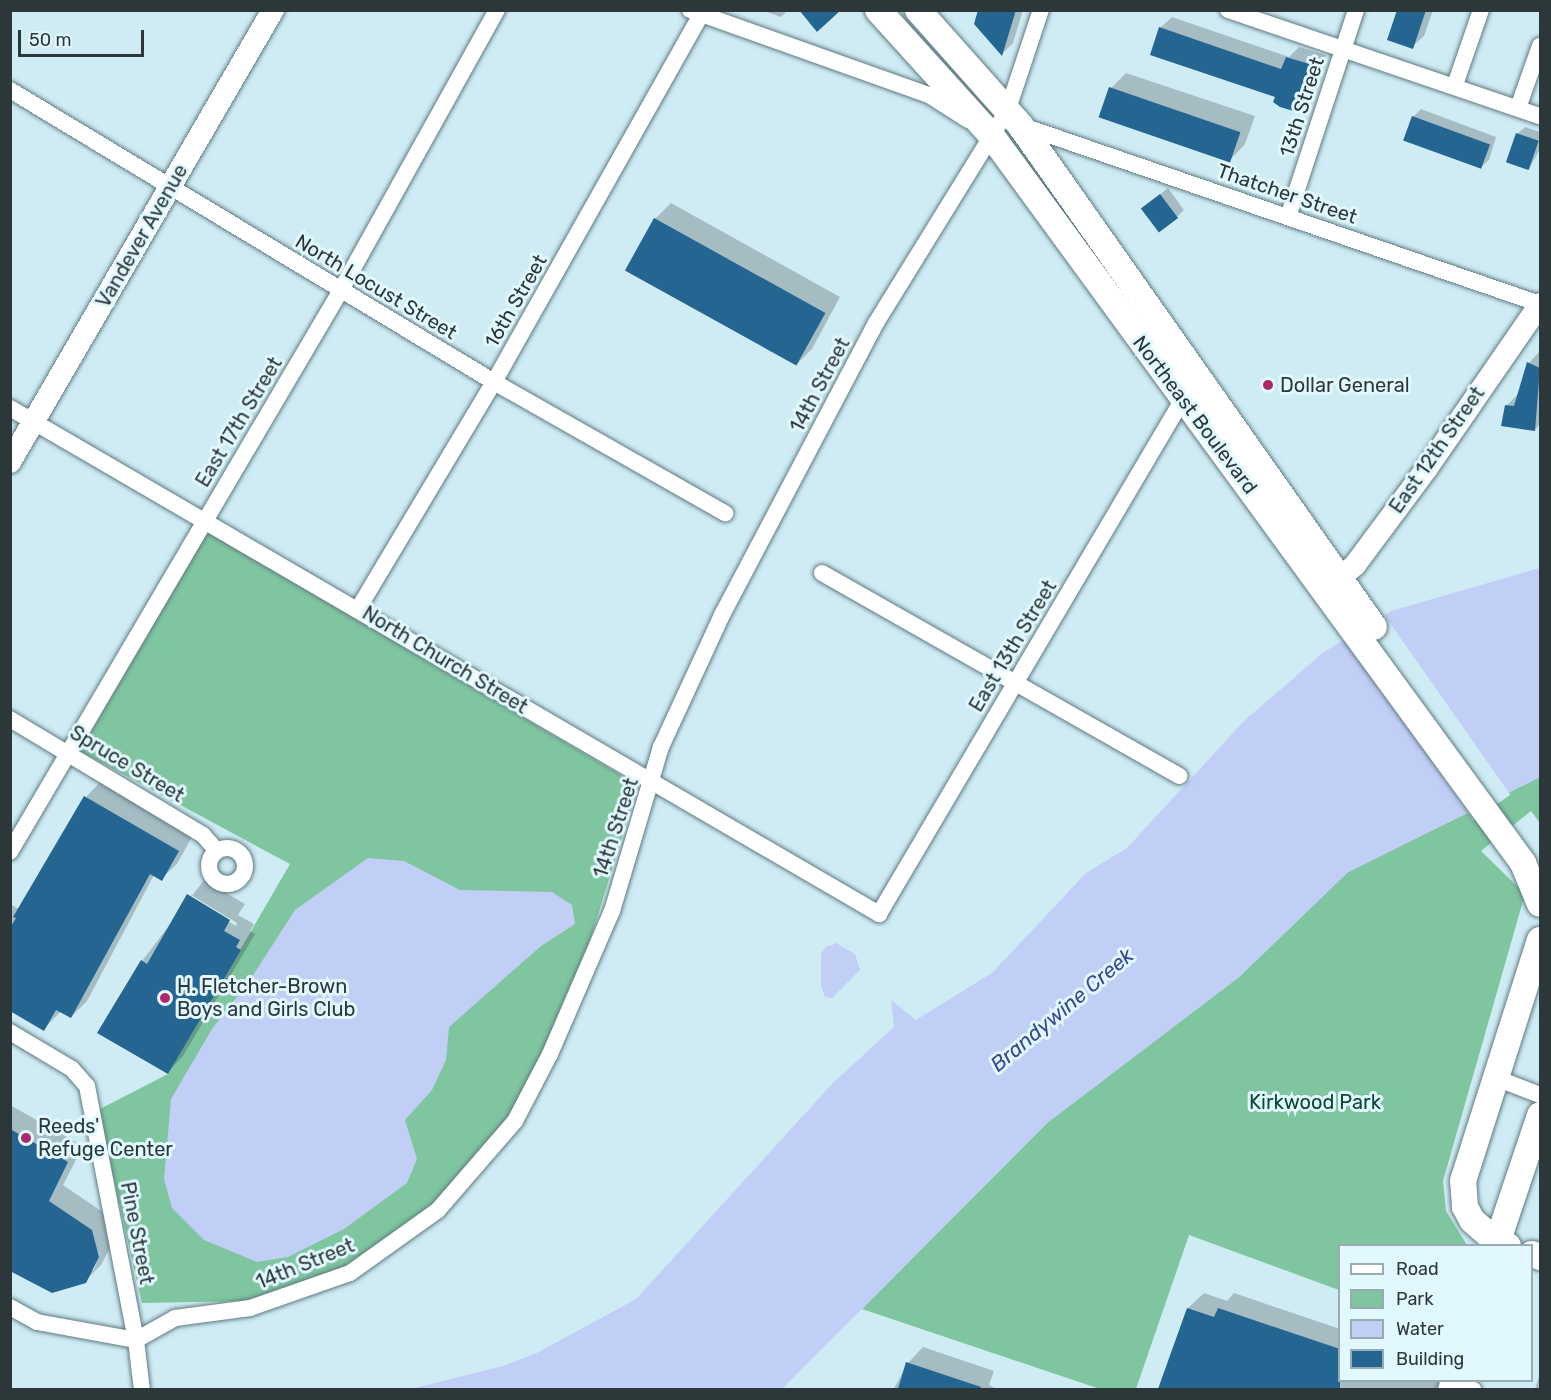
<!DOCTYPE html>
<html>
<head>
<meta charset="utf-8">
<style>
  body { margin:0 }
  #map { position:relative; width:1551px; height:1400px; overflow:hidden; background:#cfecf4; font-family:Rubik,sans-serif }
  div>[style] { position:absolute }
  .green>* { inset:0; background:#7fc6a0 }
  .water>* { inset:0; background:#c1cef6 }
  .pier>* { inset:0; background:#cfecf4; transform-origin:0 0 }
  .shadow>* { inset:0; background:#0003 }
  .building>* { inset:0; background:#246592; transform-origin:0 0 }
  .roads { filter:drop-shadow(0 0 2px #607a81) drop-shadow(0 0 2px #607a81) }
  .street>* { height:16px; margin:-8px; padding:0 8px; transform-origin:8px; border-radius:8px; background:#fff }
  .street>.ring { margin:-8px; padding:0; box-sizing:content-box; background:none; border:16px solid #fff; border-radius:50% }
  .secondary>* { height:22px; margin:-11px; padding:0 11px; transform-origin:11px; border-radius:11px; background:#fff }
  .primary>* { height:26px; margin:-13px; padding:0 13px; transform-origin:13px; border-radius:13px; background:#fff }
  .dots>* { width:16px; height:16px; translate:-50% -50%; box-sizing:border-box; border:3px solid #e1f8fe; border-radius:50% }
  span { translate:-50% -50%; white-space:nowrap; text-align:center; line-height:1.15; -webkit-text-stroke:6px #e1f8fe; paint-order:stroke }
  .street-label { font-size:20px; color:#2c373a }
  .poi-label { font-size:20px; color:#2c373a }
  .left { translate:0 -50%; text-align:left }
  .park-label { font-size:20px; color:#0a4a2f }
  .water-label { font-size:21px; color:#384895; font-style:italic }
  .frame { position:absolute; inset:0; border:12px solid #2c373a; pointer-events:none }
  .legend { position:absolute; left:1338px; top:1244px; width:195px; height:138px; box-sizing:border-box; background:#e1f8fe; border:2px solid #99abb0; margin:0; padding:8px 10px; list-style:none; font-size:18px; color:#2c373a }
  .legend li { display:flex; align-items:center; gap:12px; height:30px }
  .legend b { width:30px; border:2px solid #99abb0 }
  .scale { position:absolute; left:18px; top:30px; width:126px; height:27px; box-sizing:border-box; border:3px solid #2c373a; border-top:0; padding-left:8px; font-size:18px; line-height:21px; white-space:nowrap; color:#2c373a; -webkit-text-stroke:4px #e1f8fe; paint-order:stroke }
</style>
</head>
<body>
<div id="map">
  <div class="green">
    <i style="clip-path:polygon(207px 532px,638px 785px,585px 957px,518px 1115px,422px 1223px,349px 1266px,245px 1301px,142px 1303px,98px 1110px,168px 1074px,290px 864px,80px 751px)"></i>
    <i style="clip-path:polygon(1540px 777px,1540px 823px,1531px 811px,1481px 851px,1525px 894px,1443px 1181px,1446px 1211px,1467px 1245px,1340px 1246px,1339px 1290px,1189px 1235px,1136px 1389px,1100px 1389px,862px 1309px,1047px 1123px,1239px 977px,1348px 872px)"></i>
  </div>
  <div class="water">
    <i style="clip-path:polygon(1540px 568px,1540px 777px,1348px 872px,1239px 977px,1047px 1123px,782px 1389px,407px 1390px,503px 1366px,537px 1353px,636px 1299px,833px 1083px,894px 1027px,891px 1000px,916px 1020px,992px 973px,1086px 873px,1127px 848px,1245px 720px,1324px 652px,1391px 611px)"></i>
    <i style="clip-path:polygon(368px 858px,404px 861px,460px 890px,552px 892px,572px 905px,575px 924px,541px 946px,449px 1027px,446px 1060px,432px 1090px,405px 1120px,417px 1159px,407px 1183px,344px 1229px,288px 1257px,257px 1262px,204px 1240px,172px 1208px,164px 1179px,171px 1099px,212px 1029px,250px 980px,295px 910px)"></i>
    <i style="clip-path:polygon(836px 943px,855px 954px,860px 970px,832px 998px,825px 997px,821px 985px,821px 954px,826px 947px)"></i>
  </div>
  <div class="pier">
    <i style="left:1383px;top:613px;width:222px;height:45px;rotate:55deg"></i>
  </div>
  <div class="shadow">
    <i style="clip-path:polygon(761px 10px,788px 10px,781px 17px)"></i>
    <i style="clip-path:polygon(980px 10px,1023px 10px,1013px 43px,1002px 54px)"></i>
    <i style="clip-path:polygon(1398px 10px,1433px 10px,1424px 36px,1412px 47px)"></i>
    <i style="clip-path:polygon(1172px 17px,1289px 57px,1299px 47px,1326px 55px,1308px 99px,1297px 110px,1160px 28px)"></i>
    <i style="clip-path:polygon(1126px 73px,1255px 116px,1245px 144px,1230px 160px,1111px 88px)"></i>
    <i style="clip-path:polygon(1421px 109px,1496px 137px,1489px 160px,1481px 167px,1413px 117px)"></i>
    <i style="clip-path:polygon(1525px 127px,1540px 132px,1540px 149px,1529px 169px,1517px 134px)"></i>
    <i style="clip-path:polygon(1168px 188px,1184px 210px,1177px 217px,1143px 208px)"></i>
    <i style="clip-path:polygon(671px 203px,840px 297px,812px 349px,796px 365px,627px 271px,655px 219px)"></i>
    <i style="clip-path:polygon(1540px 351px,1540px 424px,1535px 430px,1507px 405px,1520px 392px,1529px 363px)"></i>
    <i style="clip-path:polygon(101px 781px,193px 835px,177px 864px,161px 879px,154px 875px,87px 1001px,71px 1017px,61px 1011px,44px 1029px,10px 1009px,10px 904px,19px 909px,86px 797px)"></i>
    <i style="clip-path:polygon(evenodd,204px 880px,245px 904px,238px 915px,254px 924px,250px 931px,255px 934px,183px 1056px,168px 1072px,142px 961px,204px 880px,191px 895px,237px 923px,236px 926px,191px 898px,191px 895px)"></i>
    <i style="clip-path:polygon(evenodd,10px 1105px,83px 1146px,63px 1185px,107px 1215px,114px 1240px,101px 1265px,85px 1281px,10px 1269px,10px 1105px,101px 1249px,94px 1270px,91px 1270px,101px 1249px)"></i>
    <i style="clip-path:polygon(1204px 1293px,1227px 1301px,1234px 1293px,1340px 1329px,1340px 1380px,1445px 1380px,1442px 1390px,1160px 1390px,1188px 1308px)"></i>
    <i style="clip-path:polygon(923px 1347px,994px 1371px,989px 1385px,999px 1390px,893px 1390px,908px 1363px)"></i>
    <i style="clip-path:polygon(1540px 1373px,1540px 1390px,1536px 1390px,1535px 1389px)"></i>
  </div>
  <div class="building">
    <i style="clip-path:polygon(799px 10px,841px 10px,817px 32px)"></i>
    <i style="clip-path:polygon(978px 10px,1016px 10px,1002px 56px,974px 24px)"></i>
    <i style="clip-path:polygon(1397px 10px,1426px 10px,1413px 49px,1387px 40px)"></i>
    <i style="clip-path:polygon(1159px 27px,1281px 69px,1286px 57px,1316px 66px,1297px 112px,1280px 107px,1273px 102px,1275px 97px,1150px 55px)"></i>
    <i style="left:1109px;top:87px;width:139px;height:32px;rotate:19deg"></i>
    <i style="left:1412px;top:116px;width:83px;height:26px;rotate:20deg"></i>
    <i style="left:1516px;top:133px;width:24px;height:31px;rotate:19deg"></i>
    <i style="left:1160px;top:194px;width:30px;height:24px;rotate:53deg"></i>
    <i style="left:654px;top:218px;width:196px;height:60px;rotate:29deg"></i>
    <i style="clip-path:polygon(1527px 362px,1540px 368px,1535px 431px,1501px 426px,1505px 405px,1514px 406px)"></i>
    <i style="clip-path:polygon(84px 796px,179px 851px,162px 881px,150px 874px,71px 1018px,56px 1010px,44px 1031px,10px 1011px,10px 928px,16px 918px,13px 917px)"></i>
    <i style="clip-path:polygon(187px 894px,230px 920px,224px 931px,240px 940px,236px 947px,241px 950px,168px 1074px,97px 1033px,141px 960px,147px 964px)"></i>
    <i style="clip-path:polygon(10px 1129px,68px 1162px,49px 1201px,92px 1230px,99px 1257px,86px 1283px,52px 1293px,10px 1271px)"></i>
    <i style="clip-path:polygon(1187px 1308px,1214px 1317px,1218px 1308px,1340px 1349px,1340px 1389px,1158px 1389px)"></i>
    <i style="clip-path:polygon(906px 1362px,981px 1387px,980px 1389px,898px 1389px)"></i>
  </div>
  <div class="roads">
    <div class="street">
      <i style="left:690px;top:10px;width:254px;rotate:19.6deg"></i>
      <i style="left:929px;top:95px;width:46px;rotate:32.7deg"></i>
      <i style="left:1228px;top:10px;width:330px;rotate:18.8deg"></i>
      <i style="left:1455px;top:85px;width:79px;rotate:-70.9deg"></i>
      <i style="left:10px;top:90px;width:565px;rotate:31.1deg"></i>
      <i style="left:494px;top:382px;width:266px;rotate:29.6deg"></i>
      <i style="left:1518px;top:108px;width:66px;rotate:-70.5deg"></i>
      <i style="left:1020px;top:125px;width:550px;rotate:19deg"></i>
      <i style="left:1288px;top:217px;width:218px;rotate:-71.8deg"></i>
      <i style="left:10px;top:408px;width:1006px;rotate:30.21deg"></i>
      <i style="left:879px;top:914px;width:598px;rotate:-59.45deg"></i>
      <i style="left:822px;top:573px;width:411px;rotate:29.6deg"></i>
      <i style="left:358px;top:609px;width:265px;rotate:-59.1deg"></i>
      <i style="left:494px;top:382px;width:427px;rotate:-60.6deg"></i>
      <i style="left:10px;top:719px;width:225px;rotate:31deg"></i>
      <i style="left:203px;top:835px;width:21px;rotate:49deg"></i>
      <i class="ring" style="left:209px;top:848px;width:20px;height:20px"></i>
      <i style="left:10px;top:852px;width:652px;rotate:-59.5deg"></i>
      <i style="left:341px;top:290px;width:321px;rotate:-60.9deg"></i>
      <i style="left:10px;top:1032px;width:72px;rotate:30.8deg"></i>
      <i style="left:72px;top:1069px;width:23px;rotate:49deg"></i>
      <i style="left:87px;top:1086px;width:259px;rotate:79.1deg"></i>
      <i style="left:136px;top:1340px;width:50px;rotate:83.2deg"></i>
      <i style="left:1496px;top:1078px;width:47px;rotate:21.1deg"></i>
      <i style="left:10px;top:1307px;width:31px;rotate:29deg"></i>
      <i style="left:37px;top:1322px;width:101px;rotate:10.3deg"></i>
      <i style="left:136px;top:1340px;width:45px;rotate:-29.4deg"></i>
      <i style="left:175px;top:1318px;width:76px;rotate:-7.6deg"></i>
      <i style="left:250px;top:1308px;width:106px;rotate:-19.3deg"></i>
      <i style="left:350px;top:1273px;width:108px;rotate:-35.6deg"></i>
      <i style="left:438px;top:1210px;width:118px;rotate:-49.1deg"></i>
      <i style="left:515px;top:1121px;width:76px;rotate:-62.4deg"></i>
      <i style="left:550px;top:1054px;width:156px;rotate:-66.6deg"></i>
      <i style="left:612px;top:911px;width:171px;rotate:-73.4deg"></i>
      <i style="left:661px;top:747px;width:145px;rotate:-65.2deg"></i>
      <i style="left:722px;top:615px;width:330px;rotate:-62.2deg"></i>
      <i style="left:876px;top:323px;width:251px;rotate:-58.3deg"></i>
      <i style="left:1008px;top:109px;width:104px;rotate:-71.6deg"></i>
      <i style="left:1453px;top:1382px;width:22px;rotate:21deg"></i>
    </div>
    <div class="secondary">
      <i style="left:10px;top:462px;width:523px;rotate:-59.81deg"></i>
      <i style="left:1327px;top:590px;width:38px;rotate:-42deg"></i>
      <i style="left:1355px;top:565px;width:121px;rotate:-53.4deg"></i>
      <i style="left:1427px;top:468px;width:199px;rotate:-55.4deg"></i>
    </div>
    <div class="primary">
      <i style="left:878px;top:10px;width:169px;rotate:47.9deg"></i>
      <i style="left:991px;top:135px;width:902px;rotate:53.84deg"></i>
      <i style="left:1523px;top:863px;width:44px;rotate:67.5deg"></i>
      <i style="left:918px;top:10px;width:154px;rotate:48.4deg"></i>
      <i style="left:1020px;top:125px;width:614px;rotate:54.81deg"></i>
      <i style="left:1496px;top:1246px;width:138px;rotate:-71.4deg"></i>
      <i style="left:1508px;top:1246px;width:12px;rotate:-160deg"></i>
      <i style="left:1497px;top:1242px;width:33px;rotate:-139deg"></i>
      <i style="left:1472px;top:1220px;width:15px;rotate:-118deg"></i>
      <i style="left:1465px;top:1207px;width:26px;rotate:-94deg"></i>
      <i style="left:1463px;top:1181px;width:253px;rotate:-72.3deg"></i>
      <i style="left:1532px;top:1254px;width:9px;rotate:21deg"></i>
      <i style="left:1451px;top:1390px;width:10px;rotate:-73deg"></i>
    </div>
  </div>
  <div class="dots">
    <i style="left:1268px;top:385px;background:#ae276b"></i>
    <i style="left:165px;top:998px;background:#ae276b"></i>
    <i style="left:26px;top:1138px;background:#ae276b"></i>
  </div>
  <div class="street-label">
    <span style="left:1302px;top:107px;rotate:-72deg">13th Street</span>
    <span style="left:1287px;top:194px;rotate:19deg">Thatcher Street</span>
    <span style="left:142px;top:236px;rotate:-60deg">Vandever Avenue</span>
    <span style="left:376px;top:287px;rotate:31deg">North Locust Street</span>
    <span style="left:516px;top:301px;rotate:-60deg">16th Street</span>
    <span style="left:820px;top:385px;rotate:-62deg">14th Street</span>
    <span style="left:1195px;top:415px;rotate:53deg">Northeast Boulevard</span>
    <span style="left:239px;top:422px;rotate:-59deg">East 17th Street</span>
    <span style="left:1437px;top:450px;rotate:-55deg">East 12th Street</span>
    <span style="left:1013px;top:646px;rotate:-59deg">East 13th Street</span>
    <span style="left:445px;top:660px;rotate:31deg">North Church Street</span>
    <span style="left:127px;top:764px;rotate:31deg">Spruce Street</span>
    <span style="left:616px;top:828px;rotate:-72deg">14th Street</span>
    <span style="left:137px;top:1233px;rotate:79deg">Pine Street</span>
    <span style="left:305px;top:1264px;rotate:-22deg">14th Street</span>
  </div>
  <div class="poi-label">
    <span class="left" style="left:1280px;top:385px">Dollar General</span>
    <span class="left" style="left:177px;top:998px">H. Fletcher-Brown<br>Boys and Girls Club</span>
    <span class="left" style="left:38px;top:1138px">Reeds'<br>Refuge Center</span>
  </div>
  <div class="park-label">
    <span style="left:1315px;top:1102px">Kirkwood Park</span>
  </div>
  <div class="water-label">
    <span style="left:1062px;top:1010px;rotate:-40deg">Brandywine Creek</span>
  </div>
  <div class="frame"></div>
  <ul class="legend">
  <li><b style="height:8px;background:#fff"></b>Road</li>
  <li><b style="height:16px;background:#7fc6a0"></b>Park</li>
  <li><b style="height:16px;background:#c1cef6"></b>Water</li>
  <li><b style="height:16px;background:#246592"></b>Building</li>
  </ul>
  <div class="scale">50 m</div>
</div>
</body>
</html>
